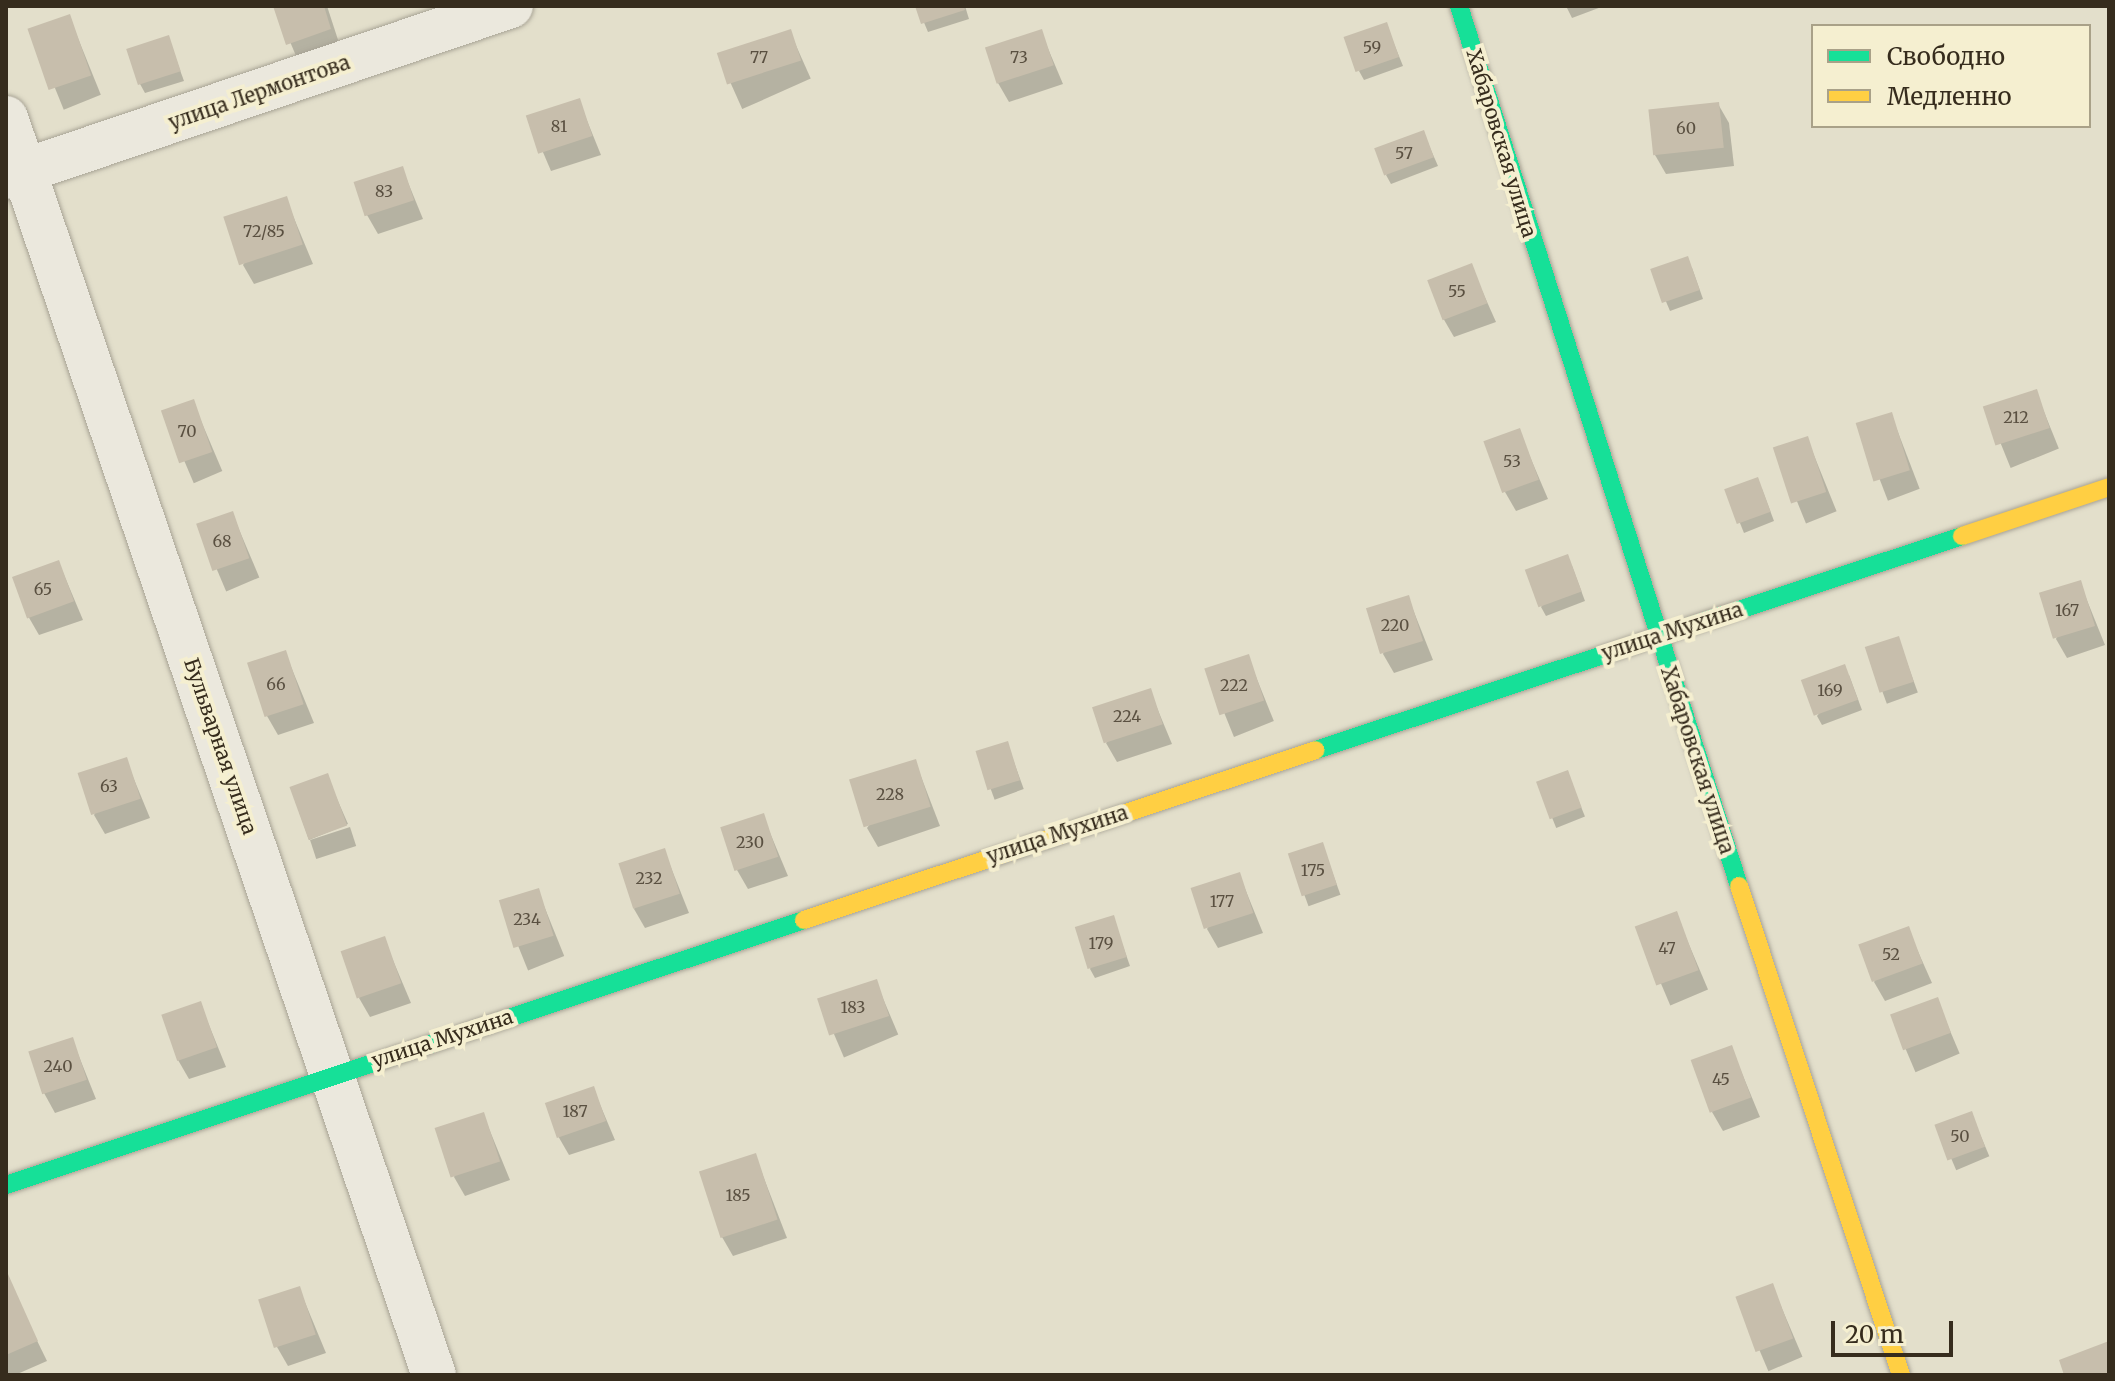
<!DOCTYPE html>
<html>
<head>
<meta charset="utf-8">
<style>
  body { margin:0 }
  #map { position:relative; width:2115px; height:1381px; overflow:hidden; background:#e3dfcb; font-family:Merriweather,serif }
  div>[style] { position:absolute }
  .shadow>* { inset:0; background:#0003; transform-origin:0 0 }
  .building>* { inset:0; background:#c7beac; transform-origin:0 0 }
  .roads { filter:drop-shadow(0 0 2px #a8a395) drop-shadow(0 0 2px #a8a395) }
  .street>* { height:44px; margin:-22px; padding:0 22px; transform-origin:22px; border-radius:22px; background:#ebe8dd }
  .fast>* { height:18px; margin:-9px; padding:0 9px; transform-origin:9px; border-radius:9px; background:#16e098 }
  .slow>* { height:18px; margin:-9px; padding:0 9px; transform-origin:9px; border-radius:9px; background:#ffcf43 }
  span { translate:-50% -50%; white-space:nowrap; text-align:center; line-height:1.15; -webkit-text-stroke:8px #f5efd0; paint-order:stroke }
  .number-label { font-size:16px; color:#5a5041 }
  .number-label span { -webkit-text-stroke-width:0 }
  .street-label { font-size:20px; color:#362c1d }
  .frame { position:absolute; inset:0; border:8px solid #362c1d; pointer-events:none }
  .legend { position:absolute; left:1811px; top:24px; width:280px; height:104px; box-sizing:border-box; background:#f5efd0; border:2px solid #a9a188; margin:0; padding:10px 14px; list-style:none; font-size:24px; color:#362c1d }
  .legend li { display:flex; align-items:center; gap:16px; height:40px }
  .legend b { width:40px; border:2px solid #a9a188 }
  .scale { position:absolute; left:1831px; top:1321px; width:122px; height:36px; box-sizing:border-box; border:4px solid #362c1d; border-top:0; padding-left:10px; font-size:24px; line-height:28px; white-space:nowrap; color:#362c1d; -webkit-text-stroke:6px #f5efd0; paint-order:stroke }
</style>
</head>
<body>
<div id="map">
  <div class="shadow">
    <i style="clip-path:polygon(275px 6px,327px 6px,341px 49px,299px 63px)"></i>
    <i style="clip-path:polygon(917px 6px,965px 6px,969px 19px,928px 32px)"></i>
    <i style="clip-path:polygon(1566px 6px,1604px 6px,1572px 18px)"></i>
    <i style="left:69px;top:16px;width:85px;height:40px;rotate:68deg"></i>
    <i style="clip-path:polygon(1386px 24px,1403px 66px,1364px 80px,1359px 71px)"></i>
    <i style="left:790px;top:32px;width:51px;height:75px;rotate:66deg"></i>
    <i style="clip-path:polygon(1041px 32px,1063px 84px,1009px 102px,998px 83px)"></i>
    <i style="clip-path:polygon(168px 37px,184px 81px,145px 93px,140px 84px)"></i>
    <i style="clip-path:polygon(579px 101px,601px 155px,551px 171px,528px 117px)"></i>
    <i style="clip-path:polygon(1718px 104px,1729px 123px,1734px 166px,1666px 174px,1655px 155px)"></i>
    <i style="clip-path:polygon(1423px 132px,1438px 166px,1391px 184px,1386px 175px)"></i>
    <i style="clip-path:polygon(402px 168px,423px 219px,378px 234px,367px 215px)"></i>
    <i style="clip-path:polygon(286px 199px,313px 264px,254px 284px,243px 265px)"></i>
    <i style="clip-path:polygon(1471px 266px,1496px 322px,1454px 337px,1443px 318px)"></i>
    <i style="clip-path:polygon(1692px 268px,1703px 299px,1670px 311px,1653px 271px)"></i>
    <i style="left:2036px;top:392px;width:61px;height:52px;rotate:68deg"></i>
    <i style="left:193px;top:402px;width:75px;height:31px;rotate:67deg"></i>
    <i style="left:1891px;top:414px;width:80px;height:34px;rotate:69deg"></i>
    <i style="clip-path:polygon(1519px 431px,1548px 499px,1516px 511px,1505px 492px)"></i>
    <i style="left:1807px;top:438px;width:79px;height:33px;rotate:68deg"></i>
    <i style="clip-path:polygon(1762px 489px,1774px 521px,1744px 533px,1727px 491px)"></i>
    <i style="left:232px;top:513px;width:70px;height:36px;rotate:67deg"></i>
    <i style="clip-path:polygon(59px 563px,83px 620px,39px 635px,28px 616px)"></i>
    <i style="clip-path:polygon(1572px 566px,1585px 601px,1546px 616px,1541px 607px)"></i>
    <i style="clip-path:polygon(2080px 583px,2105px 645px,2067px 658px,2056px 639px)"></i>
    <i style="clip-path:polygon(1408px 597px,1433px 660px,1394px 673px,1383px 654px)"></i>
    <i style="left:1898px;top:638px;width:58px;height:33px;rotate:70deg"></i>
    <i style="clip-path:polygon(285px 652px,314px 723px,278px 735px,267px 716px)"></i>
    <i style="left:1248px;top:657px;width:69px;height:43px;rotate:68deg"></i>
    <i style="clip-path:polygon(1849px 675px,1862px 710px,1822px 725px,1817px 716px)"></i>
    <i style="clip-path:polygon(1150px 691px,1172px 744px,1117px 762px,1106px 743px)"></i>
    <i style="left:1007px;top:743px;width:49px;height:31px;rotate:70deg"></i>
    <i style="clip-path:polygon(126px 760px,150px 818px,105px 834px,94px 815px)"></i>
    <i style="clip-path:polygon(915px 761px,940px 826px,878px 847px,867px 828px)"></i>
    <i style="left:1567px;top:772px;width:48px;height:31px;rotate:68deg"></i>
    <i style="clip-path:polygon(327px 776px,348px 824px,309px 840px,291px 788px)"></i>
    <i style="clip-path:polygon(763px 816px,788px 876px,748px 889px,737px 870px)"></i>
    <i style="left:350px;top:827px;width:20px;height:42px;rotate:72deg"></i>
    <i style="left:1322px;top:844px;width:54px;height:34px;rotate:70deg"></i>
    <i style="clip-path:polygon(664px 850px,689px 913px,645px 928px,634px 909px)"></i>
    <i style="clip-path:polygon(1239px 874px,1263px 933px,1218px 948px,1207px 929px)"></i>
    <i style="left:538px;top:891px;width:70px;height:39px;rotate:68deg"></i>
    <i style="left:1676px;top:914px;width:82px;height:41px;rotate:67deg"></i>
    <i style="clip-path:polygon(1113px 918px,1130px 966px,1095px 978px,1090px 969px)"></i>
    <i style="clip-path:polygon(1908px 929px,1932px 983px,1885px 1001px,1874px 982px)"></i>
    <i style="clip-path:polygon(384px 939px,411px 1003px,370px 1017px,359px 998px)"></i>
    <i style="left:876px;top:982px;width:57px;height:59px;rotate:67deg"></i>
    <i style="left:1937px;top:1000px;width:58px;height:48px;rotate:67deg"></i>
    <i style="clip-path:polygon(200px 1003px,226px 1067px,189px 1079px,178px 1060px)"></i>
    <i style="clip-path:polygon(72px 1039px,96px 1099px,55px 1113px,44px 1093px)"></i>
    <i style="clip-path:polygon(1731px 1047px,1760px 1117px,1723px 1131px,1712px 1112px)"></i>
    <i style="clip-path:polygon(593px 1088px,615px 1140px,569px 1155px,558px 1136px)"></i>
    <i style="left:1971px;top:1113px;width:47px;height:36px;rotate:67deg"></i>
    <i style="clip-path:polygon(483px 1114px,510px 1180px,465px 1196px,454px 1177px)"></i>
    <i style="clip-path:polygon(755px 1155px,787px 1238px,733px 1256px,722px 1237px)"></i>
    <i style="clip-path:polygon(6px 1277px,47px 1361px,15px 1375px,6px 1375px)"></i>
    <i style="left:1772px;top:1285px;width:78px;height:37px;rotate:67deg"></i>
    <i style="clip-path:polygon(299px 1288px,326px 1353px,288px 1366px,277px 1347px)"></i>
  </div>
  <div class="building">
    <i style="clip-path:polygon(273px 6px,324px 6px,331px 29px,286px 45px)"></i>
    <i style="clip-path:polygon(915px 6px,964px 6px,965px 10px,921px 24px)"></i>
    <i style="left:70px;top:14px;width:65px;height:45px;rotate:71deg"></i>
    <i style="left:1387px;top:22px;width:37px;height:46px;rotate:71deg"></i>
    <i style="left:791px;top:29px;width:33px;height:78px;rotate:72deg"></i>
    <i style="left:1042px;top:29px;width:38px;height:60px;rotate:72deg"></i>
    <i style="left:169px;top:35px;width:38px;height:45px;rotate:72deg"></i>
    <i style="left:580px;top:98px;width:40px;height:57px;rotate:72deg"></i>
    <i style="left:1719px;top:102px;width:46px;height:71px;rotate:84deg"></i>
    <i style="left:1424px;top:130px;width:29px;height:53px;rotate:70deg"></i>
    <i style="left:403px;top:166px;width:36px;height:52px;rotate:72deg"></i>
    <i style="left:287px;top:196px;width:51px;height:67px;rotate:72deg"></i>
    <i style="left:1688px;top:256px;width:36px;height:40px;rotate:71deg"></i>
    <i style="left:1472px;top:263px;width:43px;height:48px;rotate:69deg"></i>
    <i style="left:2037px;top:389px;width:41px;height:57px;rotate:72deg"></i>
    <i style="left:194px;top:399px;width:56px;height:35px;rotate:71deg"></i>
    <i style="left:1892px;top:412px;width:61px;height:38px;rotate:73deg"></i>
    <i style="left:1520px;top:428px;width:55px;height:39px;rotate:70deg"></i>
    <i style="left:1808px;top:436px;width:59px;height:37px;rotate:72deg"></i>
    <i style="left:1758px;top:477px;width:37px;height:36px;rotate:70deg"></i>
    <i style="left:233px;top:511px;width:50px;height:39px;rotate:71deg"></i>
    <i style="left:1568px;top:554px;width:40px;height:46px;rotate:70deg"></i>
    <i style="left:59px;top:560px;width:44px;height:50px;rotate:70deg"></i>
    <i style="left:2081px;top:580px;width:48px;height:44px;rotate:73deg"></i>
    <i style="left:1409px;top:595px;width:48px;height:45px;rotate:73deg"></i>
    <i style="left:1899px;top:636px;width:48px;height:36px;rotate:72deg"></i>
    <i style="left:286px;top:650px;width:57px;height:41px;rotate:72deg"></i>
    <i style="left:1249px;top:654px;width:49px;height:47px;rotate:72deg"></i>
    <i style="left:1845px;top:664px;width:38px;height:47px;rotate:70deg"></i>
    <i style="left:1151px;top:688px;width:38px;height:62px;rotate:72deg"></i>
    <i style="left:1008px;top:741px;width:41px;height:34px;rotate:73deg"></i>
    <i style="left:127px;top:757px;width:44px;height:52px;rotate:72deg"></i>
    <i style="left:916px;top:759px;width:50px;height:70px;rotate:73deg"></i>
    <i style="left:1568px;top:770px;width:40px;height:34px;rotate:70deg"></i>
    <i style="left:328px;top:773px;width:56px;height:41px;rotate:70deg"></i>
    <i style="left:764px;top:813px;width:46px;height:46px;rotate:72deg"></i>
    <i style="left:1323px;top:842px;width:45px;height:37px;rotate:72deg"></i>
    <i style="left:665px;top:848px;width:48px;height:49px;rotate:72deg"></i>
    <i style="left:1240px;top:872px;width:43px;height:52px;rotate:72deg"></i>
    <i style="left:539px;top:888px;width:50px;height:42px;rotate:73deg"></i>
    <i style="left:1677px;top:911px;width:63px;height:45px;rotate:70deg"></i>
    <i style="left:1114px;top:915px;width:44px;height:41px;rotate:73deg"></i>
    <i style="left:1909px;top:926px;width:40px;height:54px;rotate:70deg"></i>
    <i style="left:385px;top:936px;width:50px;height:47px;rotate:71deg"></i>
    <i style="left:877px;top:979px;width:39px;height:63px;rotate:72deg"></i>
    <i style="left:1938px;top:997px;width:38px;height:51px;rotate:70deg"></i>
    <i style="left:201px;top:1001px;width:49px;height:42px;rotate:71deg"></i>
    <i style="left:73px;top:1037px;width:45px;height:47px;rotate:72deg"></i>
    <i style="left:1732px;top:1045px;width:56px;height:44px;rotate:70deg"></i>
    <i style="left:594px;top:1086px;width:37px;height:52px;rotate:71deg"></i>
    <i style="left:1972px;top:1111px;width:38px;height:40px;rotate:70deg"></i>
    <i style="left:484px;top:1112px;width:52px;height:52px;rotate:72deg"></i>
    <i style="left:756px;top:1153px;width:70px;height:60px;rotate:72deg"></i>
    <i style="clip-path:polygon(8px 1274px,38px 1341px,6px 1355px,6px 1275px)"></i>
    <i style="left:1773px;top:1283px;width:59px;height:40px;rotate:70deg"></i>
    <i style="left:300px;top:1286px;width:51px;height:44px;rotate:72deg"></i>
    <i style="clip-path:polygon(2109px 1341px,2109px 1375px,2064px 1375px,2059px 1360px)"></i>
  </div>
  <div class="roads">
    <div class="street">
      <i style="left:6px;top:118px;width:1328px;rotate:71.2deg"></i>
      <i style="left:6px;top:177px;width:533px;rotate:-18.71deg"></i>
    </div>
    <div class="fast">
      <i style="left:1459px;top:6px;width:923px;rotate:72.35deg"></i>
      <i style="left:1316px;top:750px;width:681px;rotate:-18.33deg"></i>
      <i style="left:6px;top:1185px;width:841px;rotate:-18.37deg"></i>
    </div>
    <div class="slow">
      <i style="left:1962px;top:536px;width:155px;rotate:-18.4deg"></i>
      <i style="left:1739px;top:886px;width:515px;rotate:71.67deg"></i>
      <i style="left:804px;top:920px;width:539px;rotate:-18.37deg"></i>
    </div>
  </div>
  <div class="number-label">
    <span style="left:1372px;top:47px">59</span>
    <span style="left:759px;top:57px">77</span>
    <span style="left:1019px;top:57px">73</span>
    <span style="left:559px;top:126px">81</span>
    <span style="left:1686px;top:128px">60</span>
    <span style="left:1404px;top:153px">57</span>
    <span style="left:384px;top:191px">83</span>
    <span style="left:264px;top:231px">72/85</span>
    <span style="left:1457px;top:291px">55</span>
    <span style="left:2016px;top:417px">212</span>
    <span style="left:187px;top:431px">70</span>
    <span style="left:1512px;top:461px">53</span>
    <span style="left:222px;top:541px">68</span>
    <span style="left:43px;top:589px">65</span>
    <span style="left:2067px;top:610px">167</span>
    <span style="left:1395px;top:625px">220</span>
    <span style="left:276px;top:684px">66</span>
    <span style="left:1234px;top:685px">222</span>
    <span style="left:1830px;top:690px">169</span>
    <span style="left:1127px;top:716px">224</span>
    <span style="left:109px;top:786px">63</span>
    <span style="left:890px;top:794px">228</span>
    <span style="left:750px;top:842px">230</span>
    <span style="left:1313px;top:870px">175</span>
    <span style="left:649px;top:878px">232</span>
    <span style="left:1222px;top:901px">177</span>
    <span style="left:527px;top:919px">234</span>
    <span style="left:1101px;top:943px">179</span>
    <span style="left:1667px;top:948px">47</span>
    <span style="left:1891px;top:954px">52</span>
    <span style="left:853px;top:1007px">183</span>
    <span style="left:58px;top:1066px">240</span>
    <span style="left:1721px;top:1079px">45</span>
    <span style="left:575px;top:1111px">187</span>
    <span style="left:1960px;top:1136px">50</span>
    <span style="left:738px;top:1195px">185</span>
  </div>
  <div class="street-label">
    <span style="left:259px;top:92px;rotate:-19deg">улица Лермонтова</span>
    <span style="left:1502px;top:143px;rotate:73deg">Хабаровская улица</span>
    <span style="left:1672px;top:631px;rotate:-18deg">улица Мухина</span>
    <span style="left:221px;top:746px;rotate:71deg">Бульварная улица</span>
    <span style="left:1698px;top:760px;rotate:72deg">Хабаровская улица</span>
    <span style="left:1057px;top:834px;rotate:-18deg">улица Мухина</span>
    <span style="left:442px;top:1038px;rotate:-18deg">улица Мухина</span>
  </div>
  <div class="frame"></div>
  <ul class="legend">
  <li><b style="height:10px;background:#16e098"></b>Свободно</li>
  <li><b style="height:10px;background:#ffcf43"></b>Медленно</li>
  </ul>
  <div class="scale">20 m</div>
</div>
</body>
</html>
